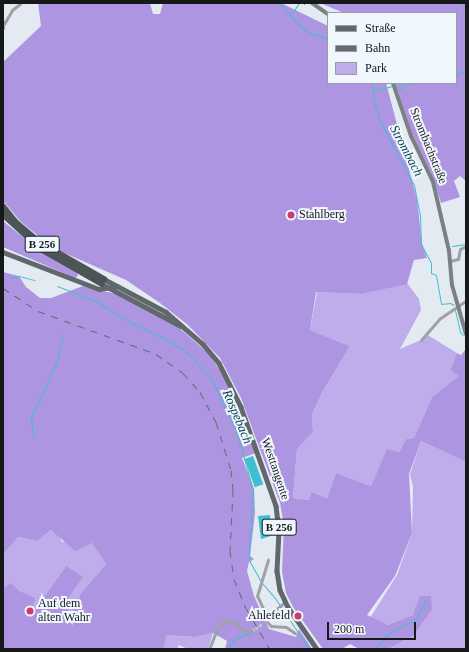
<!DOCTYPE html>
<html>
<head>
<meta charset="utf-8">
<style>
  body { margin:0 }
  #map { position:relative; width:469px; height:652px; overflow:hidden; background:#e4eaf1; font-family:"Times New Roman",serif }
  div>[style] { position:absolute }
  .green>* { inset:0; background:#bfacea }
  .forest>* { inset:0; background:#ae95e2 }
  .water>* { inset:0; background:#3fbfd2; transform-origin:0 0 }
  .stream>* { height:1px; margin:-0.5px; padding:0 0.5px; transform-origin:0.5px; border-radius:0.5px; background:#3fbfd2 }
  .street-tunnel>* { height:3px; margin-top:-1.5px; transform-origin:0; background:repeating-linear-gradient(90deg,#c5cad1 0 3px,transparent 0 4.5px) }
  .street>* { height:3px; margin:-1.5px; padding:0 1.5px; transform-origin:1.5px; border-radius:1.5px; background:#9fa2a5 }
  .secondary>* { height:4px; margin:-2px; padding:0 2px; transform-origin:2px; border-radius:2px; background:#7b8084 }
  .primary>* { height:4.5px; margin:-2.25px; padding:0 2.25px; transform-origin:2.25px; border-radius:2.25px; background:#61686c }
  .highway>* { height:5.5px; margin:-2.75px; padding:0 2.75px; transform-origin:2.75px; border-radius:2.75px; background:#4c5458 }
  .rail>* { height:1px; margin-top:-0.5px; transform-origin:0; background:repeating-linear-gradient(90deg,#666a6e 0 7px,transparent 0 14px) }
  .dots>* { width:11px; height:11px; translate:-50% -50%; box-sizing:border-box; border:2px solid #f1f7ff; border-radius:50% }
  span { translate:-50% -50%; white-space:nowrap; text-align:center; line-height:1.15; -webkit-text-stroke:4px #f1f7ff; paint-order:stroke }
  .shield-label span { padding:1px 3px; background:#f1f7ff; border:1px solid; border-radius:3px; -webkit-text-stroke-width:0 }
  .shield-label { font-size:11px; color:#16181a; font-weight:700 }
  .street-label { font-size:12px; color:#16181a }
  .poi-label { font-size:12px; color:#16181a }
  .left { translate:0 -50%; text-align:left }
  .right { translate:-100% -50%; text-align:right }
  .water-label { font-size:13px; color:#07424a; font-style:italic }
  .frame { position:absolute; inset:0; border:4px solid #16181a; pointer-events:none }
  .legend { position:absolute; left:327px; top:12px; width:130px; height:72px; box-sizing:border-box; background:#f1f7ff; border:1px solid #999ea3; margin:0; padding:5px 7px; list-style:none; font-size:12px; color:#16181a }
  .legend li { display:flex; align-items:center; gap:8px; height:20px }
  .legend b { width:20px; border:1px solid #999ea3 }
  .scale { position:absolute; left:327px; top:622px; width:89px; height:18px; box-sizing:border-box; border:2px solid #16181a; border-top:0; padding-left:5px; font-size:12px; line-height:14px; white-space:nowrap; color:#16181a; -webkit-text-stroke:3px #f1f7ff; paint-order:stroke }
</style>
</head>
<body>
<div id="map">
  <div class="green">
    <i style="clip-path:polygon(407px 283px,419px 299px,421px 310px,400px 349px,421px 340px,426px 334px,457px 353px,450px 370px,460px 376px,432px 397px,414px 438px,406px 439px,399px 452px,387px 450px,371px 486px,336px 473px,327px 498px,311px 492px,309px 500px,293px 498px,297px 449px,313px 432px,312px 414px,323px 391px,350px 346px,310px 330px,317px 292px,361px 294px)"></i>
    <i style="clip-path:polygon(421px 441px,466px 462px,465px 649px,388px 649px,413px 636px,413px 615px,388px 625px,370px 618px,397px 575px,412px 533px,413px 487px,410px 474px)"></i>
    <i style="clip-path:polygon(51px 530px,58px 534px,62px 542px,92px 543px,106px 564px,81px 593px,72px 612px,63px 605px,66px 566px,31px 617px,29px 615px,36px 598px,20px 591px,11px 583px,3px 588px,3px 555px,18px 537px,37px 541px)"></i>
    <i style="clip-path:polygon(213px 633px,208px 649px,188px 649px,179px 645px,177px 649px,164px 649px,165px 635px,195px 637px)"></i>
  </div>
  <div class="forest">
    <i style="clip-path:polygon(38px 3px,150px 3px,153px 14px,160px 14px,163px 3px,281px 3px,328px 26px,328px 83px,386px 83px,417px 199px,422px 244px,427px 258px,414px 260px,407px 284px,361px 294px,316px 292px,310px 330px,350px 346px,323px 391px,312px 414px,313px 432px,297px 449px,293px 498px,309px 500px,311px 492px,327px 498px,336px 473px,371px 486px,387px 449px,399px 452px,406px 439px,414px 438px,432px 397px,459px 376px,450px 370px,457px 353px,461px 355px,466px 349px,466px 462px,421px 441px,409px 474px,412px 533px,395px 576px,367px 615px,388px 625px,413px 615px,420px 596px,431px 596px,432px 609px,413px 636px,388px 649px,359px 649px,350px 644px,342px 649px,323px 649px,293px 607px,286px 593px,282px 572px,284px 525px,280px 503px,241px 398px,220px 358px,188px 325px,160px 303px,126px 280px,53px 248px,21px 222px,4px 202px,3px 62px,41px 26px)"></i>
    <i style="clip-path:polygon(320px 3px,466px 3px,466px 181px,460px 176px,454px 181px,460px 197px,441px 203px,434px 181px,413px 136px,395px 83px,456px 83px,456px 13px,344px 13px)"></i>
    <i style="clip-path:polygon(3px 221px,41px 252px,77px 273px,78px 276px,75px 278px,3px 247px)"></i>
    <i style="clip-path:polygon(3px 272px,19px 276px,26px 287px,40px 298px,51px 298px,83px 286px,120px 295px,176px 325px,208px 353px,224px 376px,256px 453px,242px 458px,254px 489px,255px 513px,250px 556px,254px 559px,249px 562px,247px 571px,254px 596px,269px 629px,296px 637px,299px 629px,312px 649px,225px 649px,227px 641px,213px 633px,195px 637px,166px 635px,164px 649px,3px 649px,3px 588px,11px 583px,20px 591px,36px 598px,29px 615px,31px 616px,66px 566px,83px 577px,63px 605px,72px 612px,81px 593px,106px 564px,92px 543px,75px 551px,51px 530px,37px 541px,18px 537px,3px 555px)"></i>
  </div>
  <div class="water">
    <i style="left:253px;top:456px;width:30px;height:9px;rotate:70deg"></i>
    <i style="clip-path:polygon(270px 515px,271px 536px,261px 539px,258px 516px)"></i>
  </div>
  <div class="stream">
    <i style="left:279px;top:3px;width:28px;rotate:48deg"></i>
    <i style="left:298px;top:24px;width:13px;rotate:39deg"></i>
    <i style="left:308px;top:32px;width:21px;rotate:19deg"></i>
    <i style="left:304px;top:3px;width:1px;rotate:90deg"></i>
    <i style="left:290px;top:16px;width:16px;rotate:-55deg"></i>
    <i style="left:456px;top:75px;width:11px;rotate:-22deg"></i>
    <i style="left:372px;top:83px;width:19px;rotate:84deg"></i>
    <i style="left:374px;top:102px;width:22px;rotate:72deg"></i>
    <i style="left:381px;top:123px;width:70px;rotate:62deg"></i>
    <i style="left:414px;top:185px;width:31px;rotate:79deg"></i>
    <i style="left:420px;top:215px;width:29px;rotate:88deg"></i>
    <i style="left:421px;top:244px;width:21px;rotate:62deg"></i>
    <i style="left:431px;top:263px;width:10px;rotate:90deg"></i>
    <i style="left:431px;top:273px;width:5px;rotate:22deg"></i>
    <i style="left:436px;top:275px;width:29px;rotate:80deg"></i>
    <i style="left:441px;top:304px;width:9px;rotate:-6deg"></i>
    <i style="left:450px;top:303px;width:4px;rotate:27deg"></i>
    <i style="left:399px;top:89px;width:13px;rotate:-29deg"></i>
    <i style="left:375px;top:90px;width:17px;rotate:-13deg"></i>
    <i style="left:452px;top:246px;width:14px;rotate:-8deg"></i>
    <i style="left:10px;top:278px;width:9px;rotate:-13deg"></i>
    <i style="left:19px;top:276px;width:16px;rotate:15deg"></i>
    <i style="left:57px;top:286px;width:42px;rotate:21deg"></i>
    <i style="left:96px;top:301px;width:38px;rotate:32deg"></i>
    <i style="left:128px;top:321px;width:48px;rotate:26deg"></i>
    <i style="left:171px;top:342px;width:20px;rotate:33deg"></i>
    <i style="left:188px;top:353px;width:36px;rotate:48deg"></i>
    <i style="left:212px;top:380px;width:55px;rotate:64.4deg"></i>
    <i style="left:236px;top:430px;width:62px;rotate:74.2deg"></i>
    <i style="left:253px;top:490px;width:63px;rotate:93.6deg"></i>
    <i style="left:249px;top:553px;width:9px;rotate:84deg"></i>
    <i style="left:250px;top:562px;width:21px;rotate:61deg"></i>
    <i style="left:455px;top:310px;width:23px;rotate:77deg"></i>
    <i style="left:460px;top:332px;width:4px;rotate:45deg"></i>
    <i style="left:33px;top:435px;width:17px;rotate:-97deg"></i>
    <i style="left:31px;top:418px;width:63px;rotate:-65.5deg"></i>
    <i style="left:57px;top:361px;width:26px;rotate:-77deg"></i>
    <i style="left:262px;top:583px;width:20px;rotate:49deg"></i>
    <i style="left:275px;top:598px;width:61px;rotate:56.3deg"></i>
    <i style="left:271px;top:619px;width:13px;rotate:-48deg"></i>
    <i style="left:227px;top:649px;width:11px;rotate:-52deg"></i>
    <i style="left:234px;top:640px;width:13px;rotate:-29deg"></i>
    <i style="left:245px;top:634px;width:7px"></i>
    <i style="left:375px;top:649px;width:21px;rotate:-49deg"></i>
    <i style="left:389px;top:633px;width:30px;rotate:-27deg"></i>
    <i style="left:416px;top:619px;width:21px;rotate:-62deg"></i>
  </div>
  <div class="street-tunnel">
    <i style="left:252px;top:631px;width:12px;rotate:-35deg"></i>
  </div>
  <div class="street">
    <i style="left:3px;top:21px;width:7px;rotate:90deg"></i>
    <i style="left:4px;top:24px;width:16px;rotate:-60deg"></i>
    <i style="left:12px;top:10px;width:11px;rotate:-38deg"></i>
    <i style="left:450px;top:261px;width:8px;rotate:-14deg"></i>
    <i style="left:458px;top:259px;width:10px;rotate:-79deg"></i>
    <i style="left:460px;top:249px;width:7px;rotate:-27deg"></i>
    <i style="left:421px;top:340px;width:28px;rotate:-49deg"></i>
    <i style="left:439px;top:319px;width:32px;rotate:-34deg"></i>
    <i style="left:267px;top:617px;width:23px;rotate:-115deg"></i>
    <i style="left:257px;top:596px;width:38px;rotate:-73deg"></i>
    <i style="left:267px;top:617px;width:23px;rotate:-40deg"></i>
    <i style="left:267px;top:622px;width:6px;rotate:45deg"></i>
    <i style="left:271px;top:626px;width:15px;rotate:4deg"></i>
    <i style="left:286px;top:627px;width:11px;rotate:34deg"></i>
    <i style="left:209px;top:649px;width:22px;rotate:-68deg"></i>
    <i style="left:217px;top:629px;width:11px;rotate:-49deg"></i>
    <i style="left:224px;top:621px;width:9px;rotate:6deg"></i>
    <i style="left:233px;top:622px;width:14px;rotate:39deg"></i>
    <i style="left:244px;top:631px;width:8px"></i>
  </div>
  <div class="secondary">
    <i style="left:312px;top:3px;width:19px;rotate:35deg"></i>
    <i style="left:393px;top:83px;width:56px;rotate:71.2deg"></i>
    <i style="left:411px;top:136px;width:51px;rotate:64.4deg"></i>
    <i style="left:433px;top:182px;width:71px;rotate:76.9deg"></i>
    <i style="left:449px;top:251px;width:34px;rotate:85deg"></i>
    <i style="left:452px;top:285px;width:51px;rotate:74.1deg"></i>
  </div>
  <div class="primary">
    <i style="left:3px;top:252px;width:103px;rotate:21.1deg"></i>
    <i style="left:99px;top:289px;width:18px;rotate:-9deg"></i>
    <i style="left:104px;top:279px;width:70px;rotate:28deg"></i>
    <i style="left:166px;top:312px;width:49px;rotate:40.9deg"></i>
    <i style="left:203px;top:344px;width:25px;rotate:50deg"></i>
    <i style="left:219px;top:363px;width:49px;rotate:63.4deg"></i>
    <i style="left:241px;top:407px;width:105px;rotate:70.5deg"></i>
    <i style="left:276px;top:506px;width:25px;rotate:83deg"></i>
    <i style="left:279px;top:531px;width:40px;rotate:92.9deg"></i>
    <i style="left:277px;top:571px;width:19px;rotate:81deg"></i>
    <i style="left:280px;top:590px;width:19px;rotate:65deg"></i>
    <i style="left:288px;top:607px;width:51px;rotate:55.4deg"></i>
    <i style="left:102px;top:284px;width:89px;rotate:28deg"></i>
  </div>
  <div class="highway">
    <i style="left:3px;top:206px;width:22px;rotate:51deg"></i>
    <i style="left:17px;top:223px;width:31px;rotate:40deg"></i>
    <i style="left:41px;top:243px;width:73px;rotate:29.7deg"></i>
    <i style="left:3px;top:214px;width:52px;rotate:42.6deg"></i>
    <i style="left:41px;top:249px;width:70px;rotate:29.8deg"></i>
  </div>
  <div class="rail">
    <i style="left:3px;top:288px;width:42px;rotate:33.3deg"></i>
    <i style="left:38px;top:311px;width:126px;rotate:20deg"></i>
    <i style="left:156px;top:354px;width:33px;rotate:35deg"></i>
    <i style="left:183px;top:373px;width:25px;rotate:48deg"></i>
    <i style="left:200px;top:392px;width:34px;rotate:62deg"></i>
    <i style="left:216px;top:422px;width:50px;rotate:72.6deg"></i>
    <i style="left:231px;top:470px;width:20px;rotate:84deg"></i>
    <i style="left:233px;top:490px;width:61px;rotate:92.8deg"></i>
    <i style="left:230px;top:551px;width:28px;rotate:82deg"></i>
    <i style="left:234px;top:579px;width:31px;rotate:68deg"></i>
    <i style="left:246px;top:608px;width:48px;rotate:59.7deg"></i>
  </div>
  <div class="dots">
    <i style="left:291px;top:215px;background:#ca3d6a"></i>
    <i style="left:30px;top:611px;background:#ca3d6a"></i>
    <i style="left:298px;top:616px;background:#ca3d6a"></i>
  </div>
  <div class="shield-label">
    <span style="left:42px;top:244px">B 256</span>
    <span style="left:279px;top:527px">B 256</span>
  </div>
  <div class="street-label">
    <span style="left:428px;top:146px;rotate:68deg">Strombachstraße</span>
    <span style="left:275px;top:469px;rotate:71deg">Westtangente</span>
  </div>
  <div class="poi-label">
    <span class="left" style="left:299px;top:215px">Stahlberg</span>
    <span class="left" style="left:38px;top:611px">Auf dem<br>alten Wahr</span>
    <span class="right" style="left:290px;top:616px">Ahlefeld</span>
  </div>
  <div class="water-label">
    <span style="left:406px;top:151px;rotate:62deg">Strombach</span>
    <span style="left:237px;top:417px;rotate:67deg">Rospebach</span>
  </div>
  <div class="frame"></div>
  <ul class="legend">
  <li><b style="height:5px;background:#61686c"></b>Straße</li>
  <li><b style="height:5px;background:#666a6e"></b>Bahn</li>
  <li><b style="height:11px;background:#bfacea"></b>Park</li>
  </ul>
  <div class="scale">200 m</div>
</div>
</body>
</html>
